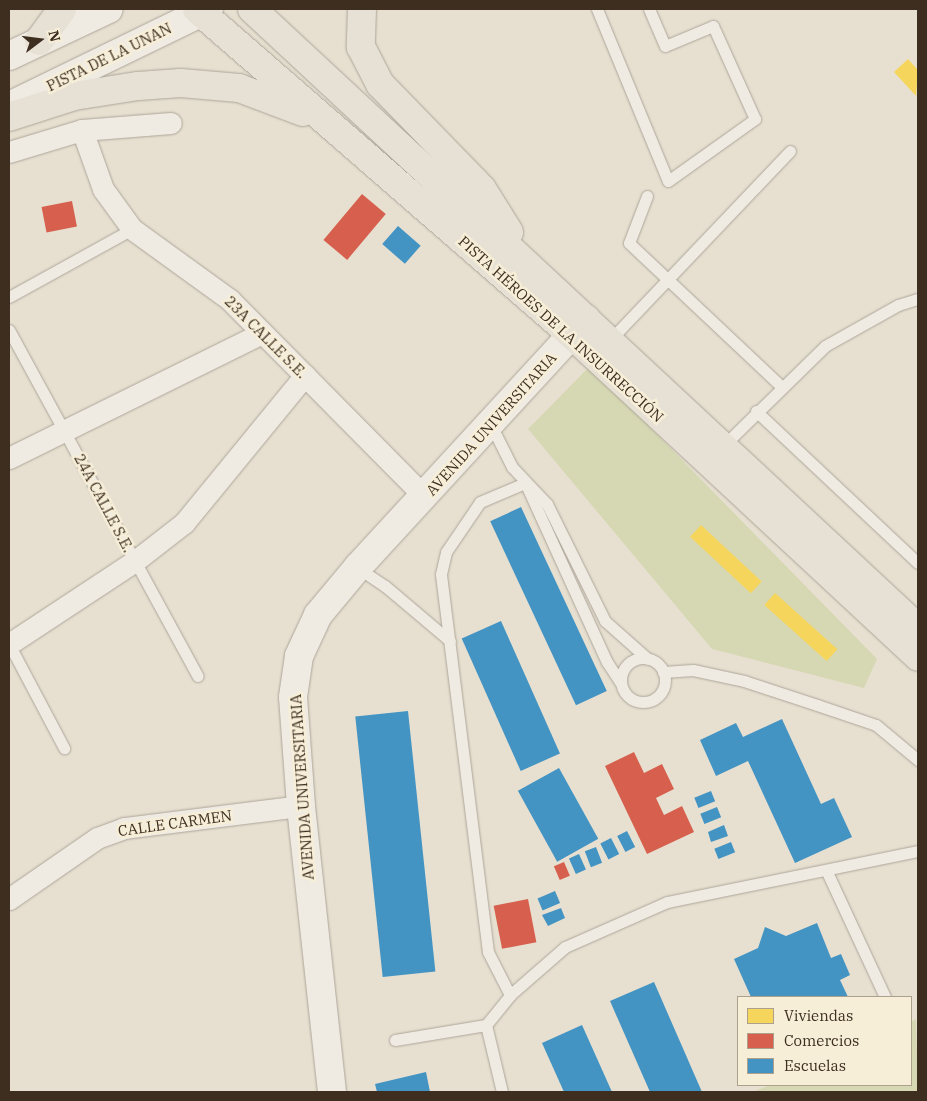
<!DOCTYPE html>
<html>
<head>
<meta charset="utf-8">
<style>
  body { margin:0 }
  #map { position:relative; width:927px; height:1101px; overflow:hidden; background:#e7e0d1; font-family:"IBM Plex Serif",serif }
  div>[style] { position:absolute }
  .green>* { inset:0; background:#d6d7b3 }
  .homes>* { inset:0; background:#f6d55c; transform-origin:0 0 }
  .shops>* { inset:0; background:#d6604d; transform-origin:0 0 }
  .schools>* { inset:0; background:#4393c3; transform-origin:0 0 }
  .roads { filter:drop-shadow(0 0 1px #ada599) drop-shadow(0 0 1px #ada599) }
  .lane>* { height:11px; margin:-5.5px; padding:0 5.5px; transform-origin:5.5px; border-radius:5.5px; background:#efebe3 }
  .lane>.ring { margin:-5.5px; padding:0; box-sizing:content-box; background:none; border:11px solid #efebe3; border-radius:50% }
  .street>* { height:21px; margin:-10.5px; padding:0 10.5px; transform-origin:10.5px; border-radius:10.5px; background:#efebe3 }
  .secondary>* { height:28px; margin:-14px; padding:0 14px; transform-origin:14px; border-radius:14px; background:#efebe3 }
  .primary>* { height:28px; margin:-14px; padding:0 14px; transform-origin:14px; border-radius:14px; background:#e6e1d4 }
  span { translate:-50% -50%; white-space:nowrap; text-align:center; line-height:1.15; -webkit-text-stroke:5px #f7eed8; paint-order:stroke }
  .street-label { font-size:15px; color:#3d2e20 }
  .frame { position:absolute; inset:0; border:10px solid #3d2e20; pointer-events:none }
  .legend { position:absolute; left:737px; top:996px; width:175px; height:90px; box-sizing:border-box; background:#f7eed8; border:1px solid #ada18e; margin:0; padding:6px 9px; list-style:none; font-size:15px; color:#3d2e20 }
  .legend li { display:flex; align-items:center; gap:10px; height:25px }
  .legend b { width:25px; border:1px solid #ada18e }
  .north { position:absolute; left:15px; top:15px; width:50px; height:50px; -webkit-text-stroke:4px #f7eed8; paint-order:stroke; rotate:75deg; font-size:14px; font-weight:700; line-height:20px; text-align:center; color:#3d2e20 }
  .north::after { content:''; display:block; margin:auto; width:18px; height:22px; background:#3d2e20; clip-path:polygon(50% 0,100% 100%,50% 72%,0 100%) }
</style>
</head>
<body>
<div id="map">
  <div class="green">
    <i style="clip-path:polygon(590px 366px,877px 659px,864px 688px,712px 649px,528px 429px)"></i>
    <i style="clip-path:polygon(916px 1019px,918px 1092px,753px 1092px,770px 1085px,911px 1085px,911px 1022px)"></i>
  </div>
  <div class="homes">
    <i style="clip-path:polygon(908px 59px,918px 70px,916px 96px,894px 72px)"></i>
    <i style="left:701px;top:525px;width:83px;height:16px;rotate:43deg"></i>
    <i style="left:775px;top:593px;width:84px;height:16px;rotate:42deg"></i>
  </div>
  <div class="shops">
    <i style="left:362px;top:194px;width:31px;height:60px;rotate:40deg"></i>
    <i style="left:72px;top:201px;width:26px;height:31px;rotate:79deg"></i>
    <i style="clip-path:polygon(634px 752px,644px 773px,662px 764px,674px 789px,656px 798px,664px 815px,682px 806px,694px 832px,647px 854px,605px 766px)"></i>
    <i style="left:564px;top:862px;width:15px;height:11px;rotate:67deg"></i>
    <i style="left:528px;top:899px;width:44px;height:35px;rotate:79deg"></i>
  </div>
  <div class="schools">
    <i style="left:398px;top:226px;width:30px;height:24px;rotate:41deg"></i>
    <i style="left:521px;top:507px;width:203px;height:34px;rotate:65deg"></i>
    <i style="left:501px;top:621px;width:145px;height:43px;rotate:66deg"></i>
    <i style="left:408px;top:711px;width:262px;height:53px;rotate:84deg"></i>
    <i style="clip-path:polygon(782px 719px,821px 804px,834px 798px,852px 837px,795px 863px,748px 761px,716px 776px,700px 740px,736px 723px,743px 737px)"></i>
    <i style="left:559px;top:768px;width:81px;height:47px;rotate:61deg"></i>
    <i style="left:711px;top:791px;width:11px;height:18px;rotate:68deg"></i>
    <i style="left:717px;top:807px;width:11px;height:18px;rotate:68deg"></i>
    <i style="clip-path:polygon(724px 825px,728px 836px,711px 842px,708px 832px)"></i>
    <i style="left:627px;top:831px;width:18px;height:11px;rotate:63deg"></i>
    <i style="left:611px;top:838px;width:18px;height:12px;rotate:63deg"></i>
    <i style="left:731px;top:842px;width:11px;height:18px;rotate:68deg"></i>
    <i style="left:596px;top:847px;width:17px;height:12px;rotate:69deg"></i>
    <i style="left:579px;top:854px;width:17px;height:11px;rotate:66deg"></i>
    <i style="left:555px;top:891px;width:13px;height:19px;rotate:67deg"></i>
    <i style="clip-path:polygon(561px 908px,565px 918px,548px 926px,542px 915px)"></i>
    <i style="clip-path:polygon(817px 923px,831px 958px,841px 954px,850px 975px,840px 980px,848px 997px,751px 997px,734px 959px,758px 948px,765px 927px,786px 936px)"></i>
    <i style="clip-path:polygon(654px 982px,702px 1092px,650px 1092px,610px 1001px)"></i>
    <i style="clip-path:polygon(582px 1025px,612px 1092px,564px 1092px,542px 1043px)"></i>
    <i style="clip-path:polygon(426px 1072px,430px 1092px,377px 1092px,375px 1084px)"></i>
  </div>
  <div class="roads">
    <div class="lane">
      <i style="left:597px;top:9px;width:186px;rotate:67.6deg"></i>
      <i style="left:668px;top:181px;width:107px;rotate:-35.5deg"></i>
      <i style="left:755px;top:119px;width:102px;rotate:-114.3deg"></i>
      <i style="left:713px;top:26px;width:52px;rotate:157.4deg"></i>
      <i style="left:665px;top:46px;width:40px;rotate:-113.4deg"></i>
      <i style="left:647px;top:196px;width:50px;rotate:111deg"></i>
      <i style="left:629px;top:243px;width:209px;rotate:43.3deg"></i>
      <i style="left:9px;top:297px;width:141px;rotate:-28.9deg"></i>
      <i style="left:9px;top:330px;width:394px;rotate:61.4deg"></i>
      <i style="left:610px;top:340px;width:261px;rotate:-46.4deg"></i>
      <i style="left:756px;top:411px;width:222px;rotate:43.2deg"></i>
      <i style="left:490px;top:423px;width:49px;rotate:63.4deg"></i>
      <i style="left:512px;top:467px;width:51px;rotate:46.6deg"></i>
      <i style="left:547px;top:504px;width:131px;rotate:63.6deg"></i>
      <i style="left:605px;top:621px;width:57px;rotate:41.5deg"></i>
      <i style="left:722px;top:447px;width:144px;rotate:-44.4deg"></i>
      <i style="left:825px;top:346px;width:84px;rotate:-29.3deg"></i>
      <i style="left:898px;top:305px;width:21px;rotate:-17deg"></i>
      <i style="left:528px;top:489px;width:190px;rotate:65.5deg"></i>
      <i style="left:607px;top:662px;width:24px;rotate:57deg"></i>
      <i style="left:358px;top:568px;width:32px;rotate:34deg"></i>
      <i style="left:385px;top:586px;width:85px;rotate:40.2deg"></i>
      <i style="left:9px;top:644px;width:118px;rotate:62.1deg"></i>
      <i class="ring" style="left:621px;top:658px;width:33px;height:33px"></i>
      <i style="left:663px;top:672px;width:30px;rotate:-4deg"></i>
      <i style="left:693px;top:670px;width:52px;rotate:12.2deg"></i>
      <i style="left:744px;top:681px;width:77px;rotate:18.2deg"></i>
      <i style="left:817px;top:705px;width:62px;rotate:18.7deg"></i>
      <i style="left:876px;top:725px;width:55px;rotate:39.8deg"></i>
      <i style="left:827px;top:872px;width:138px;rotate:65.1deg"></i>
      <i style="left:510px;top:995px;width:48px;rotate:-117.1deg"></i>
      <i style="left:488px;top:952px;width:381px;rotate:-97.1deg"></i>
      <i style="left:441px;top:574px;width:23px;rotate:-77deg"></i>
      <i style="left:446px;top:552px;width:60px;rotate:-55.8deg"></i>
      <i style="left:480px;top:502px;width:49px;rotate:-22.9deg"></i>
      <i style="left:395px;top:1040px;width:92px;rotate:-9.4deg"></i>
      <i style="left:502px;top:1092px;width:69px;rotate:-103.4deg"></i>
      <i style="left:486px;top:1025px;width:38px;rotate:-51deg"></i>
      <i style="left:510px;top:995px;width:73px;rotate:-41.1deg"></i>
      <i style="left:565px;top:947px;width:111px;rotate:-23.8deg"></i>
      <i style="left:667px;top:902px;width:256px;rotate:-11.5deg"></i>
    </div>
    <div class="street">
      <i style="left:82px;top:130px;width:63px;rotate:70.4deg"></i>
      <i style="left:103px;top:189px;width:49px;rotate:54.1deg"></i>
      <i style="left:132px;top:229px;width:121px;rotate:35.9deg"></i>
      <i style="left:230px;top:300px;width:277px;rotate:45.3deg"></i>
      <i style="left:9px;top:152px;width:76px;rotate:-16.8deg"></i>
      <i style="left:82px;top:130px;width:89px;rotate:-4.5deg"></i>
      <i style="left:9px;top:458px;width:282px;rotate:-26.3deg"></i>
      <i style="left:9px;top:644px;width:151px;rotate:-33.4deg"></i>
      <i style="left:135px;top:561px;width:62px;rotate:-37.8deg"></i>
      <i style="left:184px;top:523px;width:191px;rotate:-50.7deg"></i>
      <i style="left:9px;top:899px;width:107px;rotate:-34.7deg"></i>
      <i style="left:97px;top:838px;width:29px;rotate:-20deg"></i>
      <i style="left:124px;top:828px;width:178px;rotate:-7.1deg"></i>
    </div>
    <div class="secondary">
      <i style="left:9px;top:56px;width:110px;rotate:-25.2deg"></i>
      <i style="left:9px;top:106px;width:222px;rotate:-25.9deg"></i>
      <i style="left:332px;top:1092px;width:288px;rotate:-96.2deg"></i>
      <i style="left:301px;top:806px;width:109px;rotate:-94.2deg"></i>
      <i style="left:293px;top:697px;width:41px;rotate:-81.7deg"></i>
      <i style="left:299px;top:656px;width:45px;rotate:-65.1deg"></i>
      <i style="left:318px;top:615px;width:62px;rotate:-50.2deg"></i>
      <i style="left:358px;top:567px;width:337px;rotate:-47.4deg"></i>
    </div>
    <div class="primary">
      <i style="left:197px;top:9px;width:495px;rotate:41deg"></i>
      <i style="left:571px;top:334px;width:474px;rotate:42.9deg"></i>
      <i style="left:252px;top:9px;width:909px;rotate:42.91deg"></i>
      <i style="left:362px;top:9px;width:38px;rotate:92deg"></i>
      <i style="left:361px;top:47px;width:42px;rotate:62.8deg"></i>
      <i style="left:380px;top:84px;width:146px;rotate:45.8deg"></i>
      <i style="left:482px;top:189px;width:51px;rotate:57.9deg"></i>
      <i style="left:39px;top:41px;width:39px;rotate:-54deg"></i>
      <i style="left:9px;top:117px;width:68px;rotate:-17.9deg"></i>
      <i style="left:74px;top:96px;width:65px;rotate:-8.9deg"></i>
      <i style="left:138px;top:86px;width:43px;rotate:-4deg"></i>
      <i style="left:181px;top:83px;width:58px;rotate:4.9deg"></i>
      <i style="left:239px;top:88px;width:68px;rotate:20.6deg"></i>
    </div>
  </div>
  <div class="street-label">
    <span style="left:109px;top:57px;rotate:-26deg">PISTA DE LA UNAN</span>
    <span style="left:561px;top:329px;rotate:42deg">PISTA HÉROES DE LA INSURRECCIÓN</span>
    <span style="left:266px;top:337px;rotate:45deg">23A CALLE S.E.</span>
    <span style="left:491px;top:424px;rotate:-48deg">AVENIDA UNIVERSITARIA</span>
    <span style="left:104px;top:503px;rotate:62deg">24A CALLE S.E.</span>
    <span style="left:302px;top:787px;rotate:-94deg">AVENIDA UNIVERSITARIA</span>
    <span style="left:175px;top:823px;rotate:-8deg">CALLE CARMEN</span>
  </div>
  <div class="frame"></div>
  <ul class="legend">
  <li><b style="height:14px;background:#f6d55c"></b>Viviendas</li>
  <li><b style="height:14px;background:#d6604d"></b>Comercios</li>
  <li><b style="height:14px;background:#4393c3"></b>Escuelas</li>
  </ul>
  <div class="north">N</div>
</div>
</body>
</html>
